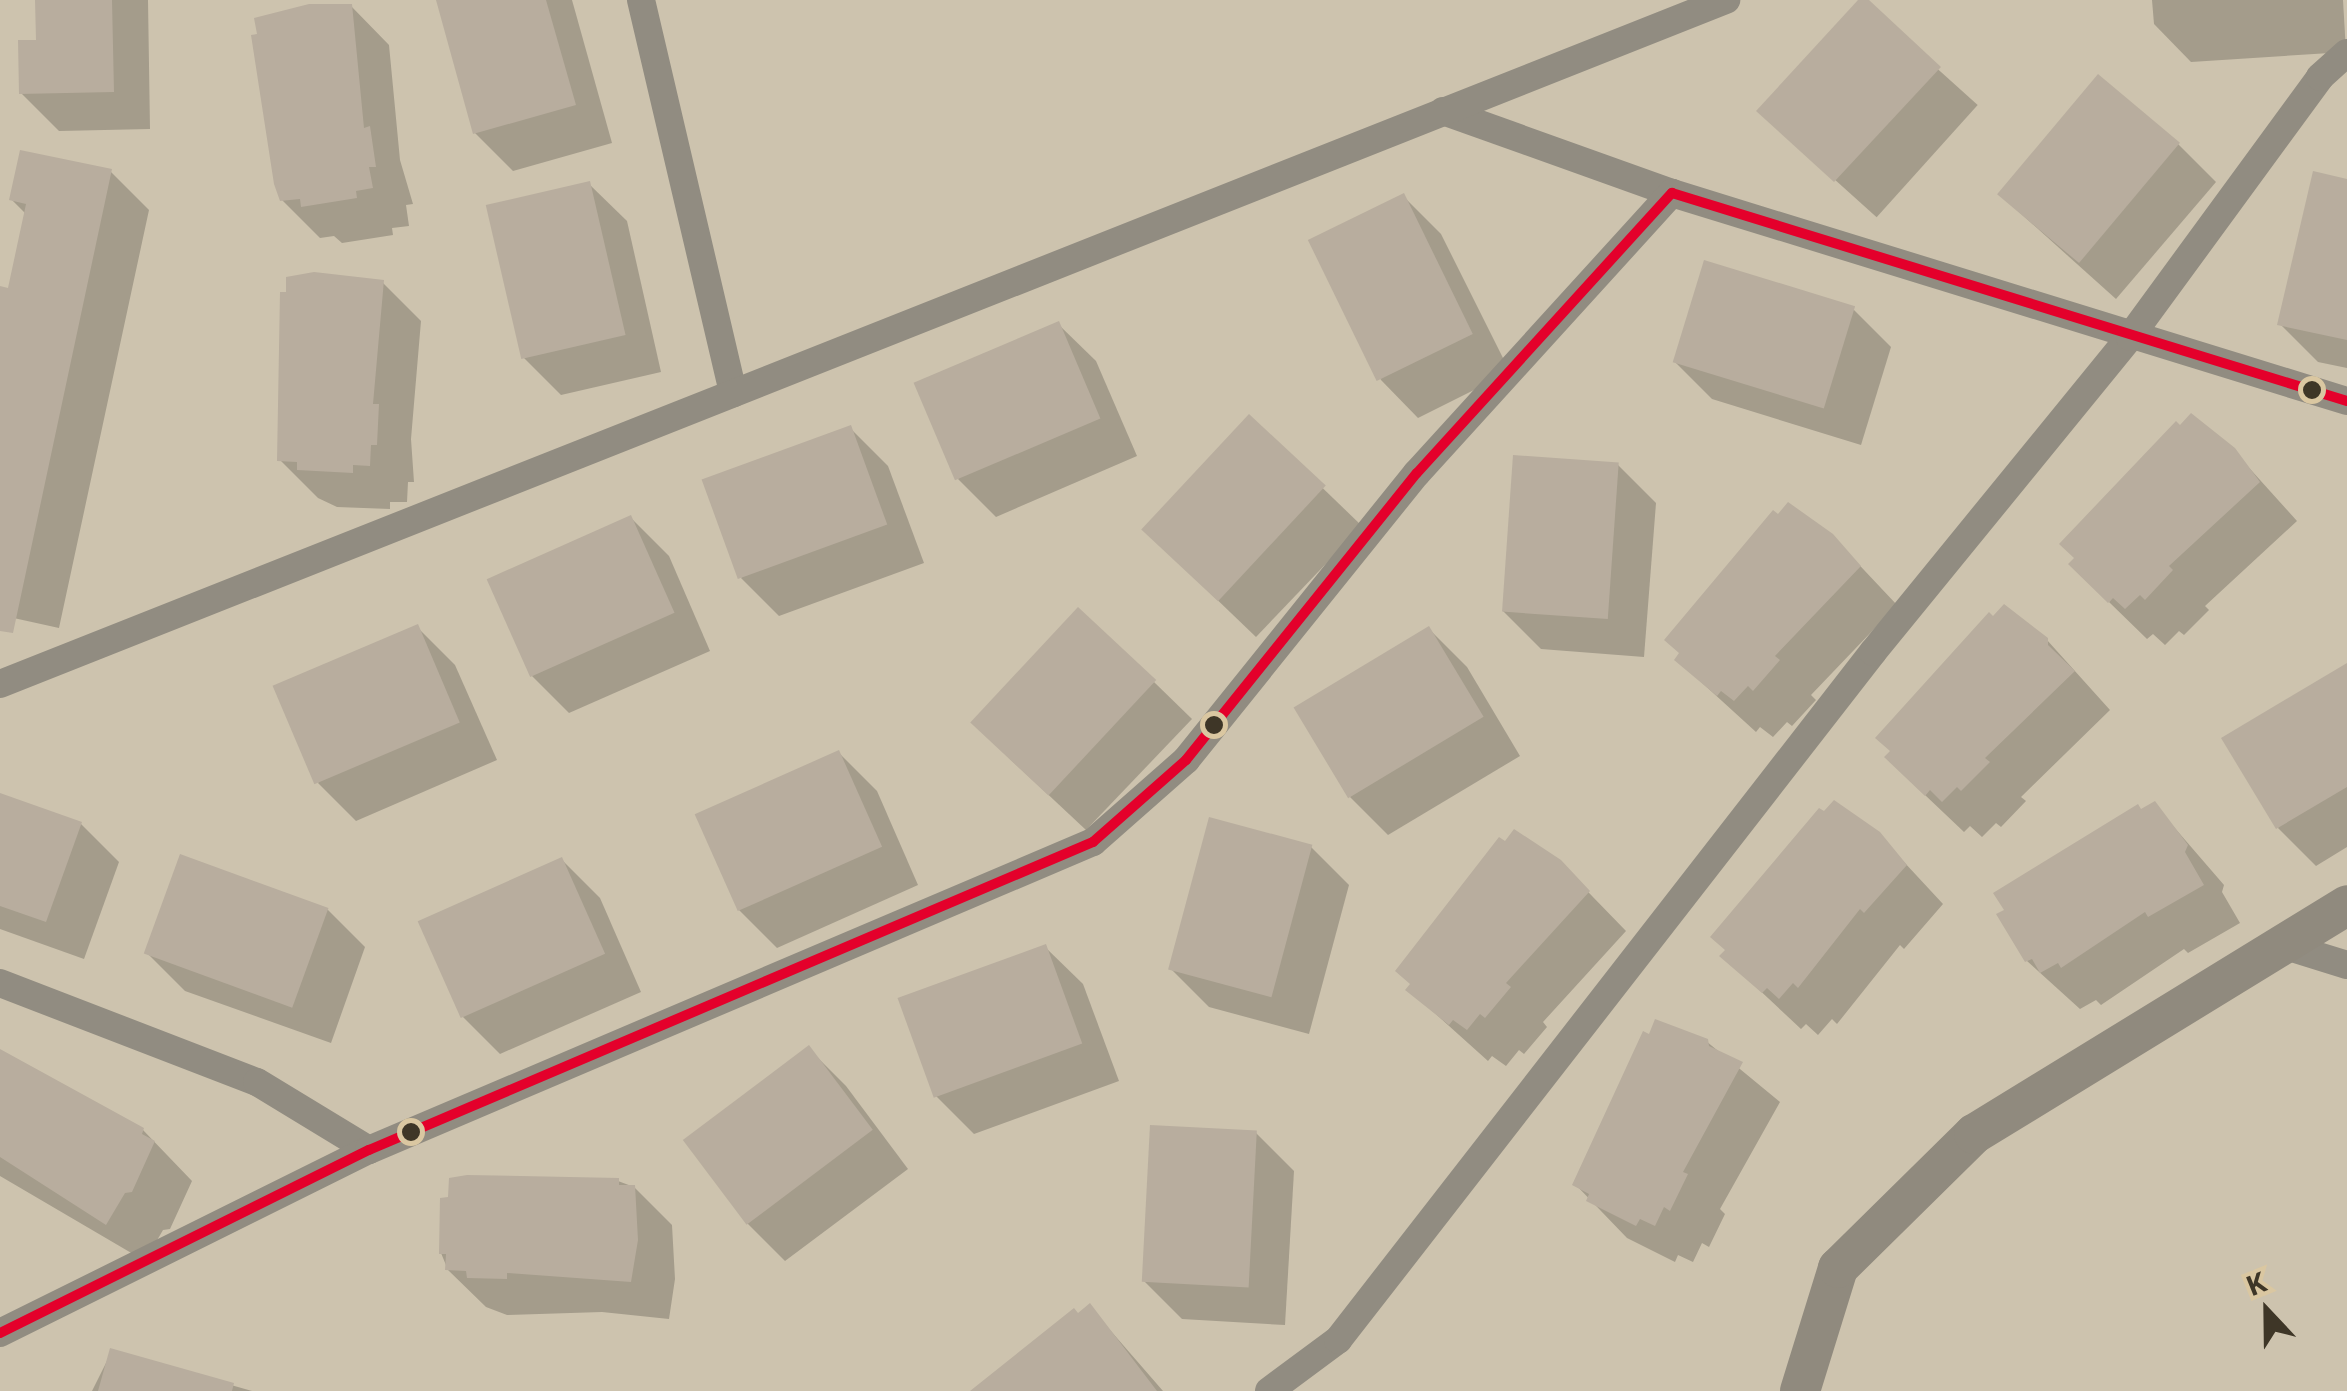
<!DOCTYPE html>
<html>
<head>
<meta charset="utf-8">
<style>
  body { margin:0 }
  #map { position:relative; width:2347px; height:1391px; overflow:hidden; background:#cdc3ae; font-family:"Noto Sans",sans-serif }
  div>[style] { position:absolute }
  .shadow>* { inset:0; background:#0003; transform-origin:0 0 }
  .building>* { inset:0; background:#b8ad9e; transform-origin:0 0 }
  .street>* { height:28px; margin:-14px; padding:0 14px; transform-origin:14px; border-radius:14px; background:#918c81 }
  .secondary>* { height:40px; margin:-20px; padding:0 20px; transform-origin:20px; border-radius:20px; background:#908a7e }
  .bus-1>* { height:10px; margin:-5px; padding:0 5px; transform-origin:5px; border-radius:5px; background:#e4002b }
  .dots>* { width:28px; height:28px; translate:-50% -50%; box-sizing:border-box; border:5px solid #dac7a1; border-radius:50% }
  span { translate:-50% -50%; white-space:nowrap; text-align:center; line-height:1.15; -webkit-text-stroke:8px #dac7a1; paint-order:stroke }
  .north { position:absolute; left:2217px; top:1261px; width:100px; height:100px; -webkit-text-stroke:8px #dac7a1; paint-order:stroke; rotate:338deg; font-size:28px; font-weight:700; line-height:40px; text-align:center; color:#3e3627 }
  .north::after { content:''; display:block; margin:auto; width:35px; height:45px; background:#3e3627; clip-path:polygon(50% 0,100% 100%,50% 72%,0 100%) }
</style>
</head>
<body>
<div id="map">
  <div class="shadow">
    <i style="clip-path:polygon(38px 0,148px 0,150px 129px,59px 131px,21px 93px,38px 43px)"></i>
    <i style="clip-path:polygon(438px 0,572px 0,612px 143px,513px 171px,475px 133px)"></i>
    <i style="left:1861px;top:0;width:157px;height:151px;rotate:42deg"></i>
    <i style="clip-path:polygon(2152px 0,2343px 0,2346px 52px,2191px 62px,2154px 24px)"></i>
    <i style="clip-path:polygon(351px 6px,389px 45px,400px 160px,413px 204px,406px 205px,409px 226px,392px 228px,393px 235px,342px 243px,334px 236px,320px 238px,282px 200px)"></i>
    <i style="clip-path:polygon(2178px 144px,2216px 182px,2116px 299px,1999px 194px)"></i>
    <i style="clip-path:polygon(111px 172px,149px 210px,59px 628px,0 615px,0 289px,10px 291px,26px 214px,12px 200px)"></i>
    <i style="clip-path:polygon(2347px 181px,2347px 368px,2318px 362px,2280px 324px)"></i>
    <i style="clip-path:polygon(589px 184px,627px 221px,661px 372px,561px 395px,523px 357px)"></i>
    <i style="clip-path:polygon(1403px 196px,1441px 234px,1510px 372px,1418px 418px,1381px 380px,1312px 242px)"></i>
    <i style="clip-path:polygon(383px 283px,421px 321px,411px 439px,414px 482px,408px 482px,407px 502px,390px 502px,390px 509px,337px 507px,318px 498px,280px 460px)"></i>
    <i style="clip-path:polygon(1853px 309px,1891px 347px,1861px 445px,1712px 399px,1674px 361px)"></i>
    <i style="clip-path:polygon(1058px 324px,1096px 361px,1137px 456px,996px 517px,958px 479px)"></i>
    <i style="clip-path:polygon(1249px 417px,1362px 526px,1256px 637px,1181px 565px)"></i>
    <i style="clip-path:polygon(850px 428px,888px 466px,924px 563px,779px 616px,741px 578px)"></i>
    <i style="clip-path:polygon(2233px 450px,2297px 521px,2205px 606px,2209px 610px,2184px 635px,2179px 631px,2165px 645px,2153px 634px,2147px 639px,2109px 602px)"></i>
    <i style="clip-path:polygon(1618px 465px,1656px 503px,1644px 657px,1541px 649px,1503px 611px)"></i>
    <i style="clip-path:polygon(1778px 517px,1832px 536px,1897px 605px,1811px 695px,1816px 700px,1792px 726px,1787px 722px,1773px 737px,1760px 727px,1756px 732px,1677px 660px)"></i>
    <i style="clip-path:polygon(631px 518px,669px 556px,710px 651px,569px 713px,531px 675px)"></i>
    <i style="clip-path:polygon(417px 627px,455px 665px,497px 760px,356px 821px,318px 783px)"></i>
    <i style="clip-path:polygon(1429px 629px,1467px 667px,1520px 756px,1388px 835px,1350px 797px)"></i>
    <i style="clip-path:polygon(2047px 640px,2110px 710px,2021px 797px,2026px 801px,2001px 827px,1996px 823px,1982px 837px,1970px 826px,1964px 832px,1925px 795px)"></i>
    <i style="clip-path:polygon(2347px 666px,2347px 847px,2316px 866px,2278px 828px)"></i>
    <i style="clip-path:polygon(1154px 682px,1192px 719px,1086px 830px,1010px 759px)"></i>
    <i style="clip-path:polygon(839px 753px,877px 791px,918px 885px,777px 948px,739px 910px)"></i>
    <i style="clip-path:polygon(0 796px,81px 824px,119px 862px,84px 959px,0 929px)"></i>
    <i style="clip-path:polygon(2154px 804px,2224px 885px,2222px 892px,2240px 923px,2188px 953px,2184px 949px,2101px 1005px,2096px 1000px,2080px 1009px,2027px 961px)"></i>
    <i style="clip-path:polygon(1824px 815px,1878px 834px,1943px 904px,1904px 949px,1900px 945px,1837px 1024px,1832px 1019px,1818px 1035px,1806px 1024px,1801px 1029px,1723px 956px)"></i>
    <i style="clip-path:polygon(1505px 845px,1559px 862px,1626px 931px,1543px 1022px,1547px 1027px,1524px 1054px,1519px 1050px,1506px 1066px,1492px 1056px,1488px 1061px,1409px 990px)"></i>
    <i style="clip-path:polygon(1311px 847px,1349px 885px,1309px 1034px,1209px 1007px,1171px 969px)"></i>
    <i style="clip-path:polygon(562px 860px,600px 898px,641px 992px,500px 1054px,462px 1016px)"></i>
    <i style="clip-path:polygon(327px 909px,365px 947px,331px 1043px,185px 991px,147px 953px)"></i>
    <i style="clip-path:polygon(1045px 947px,1083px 984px,1119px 1081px,974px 1134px,936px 1096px)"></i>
    <i style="clip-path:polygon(1706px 1041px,1780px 1102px,1720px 1209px,1725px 1214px,1709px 1247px,1702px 1243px,1693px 1262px,1678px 1255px,1675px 1262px,1627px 1238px,1575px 1184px)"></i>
    <i style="clip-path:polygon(808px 1048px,846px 1086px,908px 1169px,785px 1261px,747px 1223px,685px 1140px)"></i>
    <i style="clip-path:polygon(0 1052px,143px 1130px,192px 1181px,170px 1229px,163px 1230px,145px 1261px,0 1176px)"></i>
    <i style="clip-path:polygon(1256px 1133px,1294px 1171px,1285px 1325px,1182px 1319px,1144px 1281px)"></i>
    <i style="clip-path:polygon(618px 1181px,634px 1187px,672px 1225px,675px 1279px,669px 1319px,602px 1312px,507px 1315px,486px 1307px,448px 1270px,441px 1253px)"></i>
    <i style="clip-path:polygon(1090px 1307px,1163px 1391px,976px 1391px,1078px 1316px)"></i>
    <i style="clip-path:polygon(112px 1351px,252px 1391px,92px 1391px)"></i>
  </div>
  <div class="building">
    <i style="clip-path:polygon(35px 0,112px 0,114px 92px,19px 94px,18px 40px,36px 40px)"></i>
    <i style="clip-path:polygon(436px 0,546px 0,576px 105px,473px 134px)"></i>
    <i style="clip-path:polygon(1858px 0,1869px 0,1941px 67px,1834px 182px,1756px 111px)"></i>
    <i style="clip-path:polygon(309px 4px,352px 4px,364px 128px,370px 126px,376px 167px,369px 167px,373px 188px,356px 191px,357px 198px,301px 207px,300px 199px,280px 201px,274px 184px,251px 35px,257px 34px,254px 18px)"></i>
    <i style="left:2098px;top:74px;width:107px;height:157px;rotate:40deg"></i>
    <i style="clip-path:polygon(20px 150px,112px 169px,13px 633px,0 631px,0 286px,8px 288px,26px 204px,9px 200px)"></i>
    <i style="clip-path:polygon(2313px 171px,2347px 179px,2347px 340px,2277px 325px)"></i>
    <i style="left:590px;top:181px;width:158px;height:107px;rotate:77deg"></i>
    <i style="left:1404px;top:193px;width:157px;height:107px;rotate:64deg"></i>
    <i style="left:1704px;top:260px;width:158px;height:107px;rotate:17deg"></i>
    <i style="clip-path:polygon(314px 272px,384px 280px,373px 404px,379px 404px,377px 445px,371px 445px,370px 466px,353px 465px,353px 473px,297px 470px,297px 462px,277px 461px,280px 292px,286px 292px,286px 277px)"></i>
    <i style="left:1059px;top:321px;width:106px;height:158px;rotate:67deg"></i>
    <i style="clip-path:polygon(2191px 413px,2235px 448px,2260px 482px,2169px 566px,2173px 570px,2145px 600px,2140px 595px,2125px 609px,2113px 598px,2108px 603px,2068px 564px,2074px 558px,2059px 544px,2176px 421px,2180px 425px)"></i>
    <i style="left:1249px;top:414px;width:105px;height:158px;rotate:43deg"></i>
    <i style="left:851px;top:425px;width:106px;height:159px;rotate:70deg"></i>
    <i style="left:1513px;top:455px;width:106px;height:157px;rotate:4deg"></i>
    <i style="clip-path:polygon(1788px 502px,1833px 534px,1861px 566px,1775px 656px,1780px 660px,1753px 691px,1748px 686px,1734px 701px,1721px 691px,1717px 696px,1674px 660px,1679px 653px,1664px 640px,1773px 510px,1778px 514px)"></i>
    <i style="left:631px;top:515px;width:107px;height:158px;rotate:66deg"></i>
    <i style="clip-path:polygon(2004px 604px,2048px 638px,2048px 645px,2075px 671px,1985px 758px,1990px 762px,1961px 791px,1957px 787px,1942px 802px,1930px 790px,1925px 796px,1884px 757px,1890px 751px,1875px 738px,1989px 612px,1993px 616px)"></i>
    <i style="left:1078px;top:607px;width:107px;height:158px;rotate:43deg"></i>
    <i style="left:418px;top:624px;width:107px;height:158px;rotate:67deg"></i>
    <i style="left:1429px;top:626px;width:106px;height:158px;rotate:59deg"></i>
    <i style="clip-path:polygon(2347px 663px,2347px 787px,2276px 829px,2221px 738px)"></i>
    <i style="left:839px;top:750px;width:106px;height:158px;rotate:66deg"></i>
    <i style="clip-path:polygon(0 793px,82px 822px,46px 922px,0 906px)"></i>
    <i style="clip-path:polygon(1834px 800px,1880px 832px,1907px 865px,1864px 913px,1860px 909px,1798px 988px,1793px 983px,1779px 999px,1767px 988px,1762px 993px,1719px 956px,1725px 950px,1710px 937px,1819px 808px,1824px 811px)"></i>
    <i style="clip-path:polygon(2155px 801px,2188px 845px,2185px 852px,2204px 885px,2148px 917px,2145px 912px,2061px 968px,2058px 963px,2040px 973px,2032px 959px,2025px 962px,1996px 914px,2004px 910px,1993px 893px,2138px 804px,2141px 809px)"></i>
    <i style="left:1209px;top:817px;width:107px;height:158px;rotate:15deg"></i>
    <i style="clip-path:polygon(1514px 829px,1561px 860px,1590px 891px,1506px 983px,1511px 987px,1485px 1018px,1480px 1014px,1467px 1030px,1453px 1020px,1449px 1025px,1405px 990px,1410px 984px,1395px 971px,1499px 837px,1505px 841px)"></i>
    <i style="left:180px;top:854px;width:158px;height:106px;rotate:20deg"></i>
    <i style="left:562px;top:857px;width:106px;height:158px;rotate:66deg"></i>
    <i style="left:1046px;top:944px;width:106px;height:158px;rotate:70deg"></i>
    <i style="clip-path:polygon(1655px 1019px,1708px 1039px,1709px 1046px,1743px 1062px,1683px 1172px,1688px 1174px,1670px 1211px,1664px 1207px,1655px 1226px,1640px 1219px,1636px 1226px,1586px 1201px,1589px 1194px,1572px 1185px,1643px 1031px,1649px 1034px)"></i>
    <i style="left:809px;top:1045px;width:106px;height:158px;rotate:53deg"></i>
    <i style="clip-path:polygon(0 1049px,144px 1128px,142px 1134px,155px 1141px,132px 1192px,125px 1193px,106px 1225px,0 1157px)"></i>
    <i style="left:1150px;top:1125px;width:107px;height:157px;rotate:3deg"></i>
    <i style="clip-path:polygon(467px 1175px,619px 1178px,619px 1185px,635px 1185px,638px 1240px,631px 1282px,507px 1273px,507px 1279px,467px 1278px,466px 1271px,445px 1270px,446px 1254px,439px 1254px,440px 1198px,448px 1197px,449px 1178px)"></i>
    <i style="clip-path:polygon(1090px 1303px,1157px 1391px,970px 1391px,1074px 1308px,1078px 1313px)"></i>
    <i style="clip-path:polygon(110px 1348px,234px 1383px,232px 1391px,98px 1391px)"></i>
  </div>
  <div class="street">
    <i style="left:641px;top:0;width:404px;rotate:76.8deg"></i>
    <i style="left:1443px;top:111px;width:243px;rotate:19.7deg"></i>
    <i style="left:1672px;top:193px;width:706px;rotate:17.13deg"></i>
    <i style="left:0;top:684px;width:1857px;rotate:-21.62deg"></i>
    <i style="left:2286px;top:946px;width:64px;rotate:17.3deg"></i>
    <i style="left:0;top:983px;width:275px;rotate:21.1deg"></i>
    <i style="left:257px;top:1082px;width:131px;rotate:31.3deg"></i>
    <i style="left:0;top:1333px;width:412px;rotate:-26.4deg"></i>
    <i style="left:369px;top:1150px;width:787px;rotate:-23.05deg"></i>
    <i style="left:1093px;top:842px;width:124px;rotate:-41.4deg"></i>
    <i style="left:1186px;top:760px;width:368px;rotate:-51.2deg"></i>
    <i style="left:1417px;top:473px;width:379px;rotate:-47.7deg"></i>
    <i style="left:1269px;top:1391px;width:86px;rotate:-36.5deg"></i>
    <i style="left:1338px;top:1340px;width:872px;rotate:-52.13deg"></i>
    <i style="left:1873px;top:652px;width:407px;rotate:-50.8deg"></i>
    <i style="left:2130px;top:337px;width:322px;rotate:-53.8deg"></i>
    <i style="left:2320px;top:77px;width:36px;rotate:-42deg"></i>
  </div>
  <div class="secondary">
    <i style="left:1800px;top:1391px;width:129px;rotate:-72.8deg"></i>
    <i style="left:1838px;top:1268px;width:191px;rotate:-44.6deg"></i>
    <i style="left:1974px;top:1134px;width:438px;rotate:-31.5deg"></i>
  </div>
  <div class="bus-1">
    <i style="left:0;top:1333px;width:412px;rotate:-26.4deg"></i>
    <i style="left:369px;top:1150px;width:787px;rotate:-23.05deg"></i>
    <i style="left:1093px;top:842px;width:124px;rotate:-41.4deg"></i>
    <i style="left:1186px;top:760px;width:368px;rotate:-51.2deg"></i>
    <i style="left:1417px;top:473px;width:379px;rotate:-47.7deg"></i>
    <i style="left:1672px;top:193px;width:706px;rotate:17.13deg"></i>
  </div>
  <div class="dots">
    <i style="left:2312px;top:390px;background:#3e3627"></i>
    <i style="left:1214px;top:725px;background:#3e3627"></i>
    <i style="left:411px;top:1132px;background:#3e3627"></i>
  </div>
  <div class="north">K</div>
</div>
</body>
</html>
